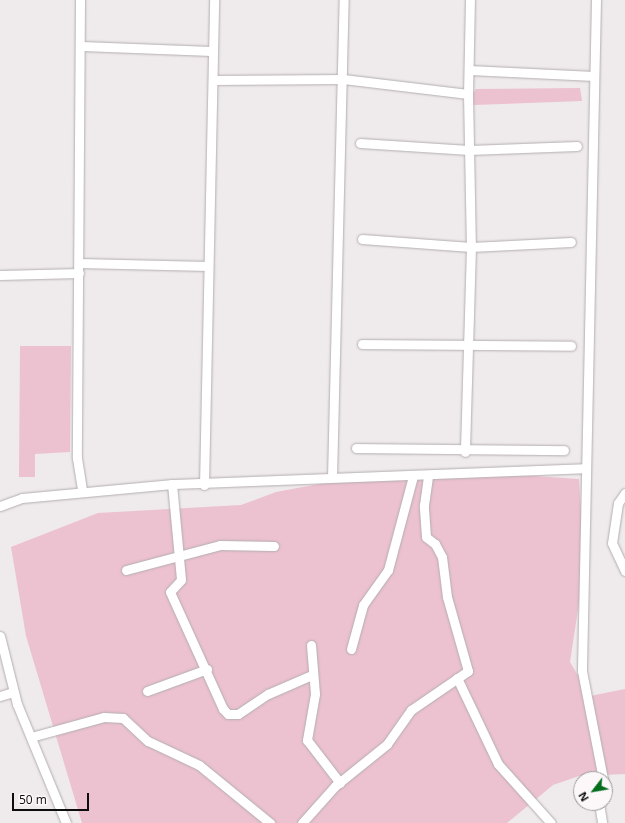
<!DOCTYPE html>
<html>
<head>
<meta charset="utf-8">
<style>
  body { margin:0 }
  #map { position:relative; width:625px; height:823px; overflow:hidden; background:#efeaeb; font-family:"Open Sans",sans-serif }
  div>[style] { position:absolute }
  .green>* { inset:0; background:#ecc1d0 }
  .roads { filter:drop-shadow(0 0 1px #b3aeaf) drop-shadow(0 0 1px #b3aeaf) }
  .street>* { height:9px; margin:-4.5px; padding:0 4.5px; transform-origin:4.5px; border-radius:4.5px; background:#fff }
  span { translate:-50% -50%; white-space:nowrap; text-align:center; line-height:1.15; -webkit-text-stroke:3px #fcf7f9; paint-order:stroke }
  .north { position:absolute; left:573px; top:771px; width:40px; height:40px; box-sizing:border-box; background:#fcf7f9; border:1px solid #9d999b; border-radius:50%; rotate:239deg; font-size:11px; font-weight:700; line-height:16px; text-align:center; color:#0e0d0d }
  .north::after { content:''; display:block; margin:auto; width:14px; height:18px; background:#026d1d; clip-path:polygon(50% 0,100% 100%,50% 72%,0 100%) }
  .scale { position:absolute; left:12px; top:793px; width:77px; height:18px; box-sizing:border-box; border:2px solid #0e0d0d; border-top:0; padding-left:5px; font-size:12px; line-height:14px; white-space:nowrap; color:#0e0d0d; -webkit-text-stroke:3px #fcf7f9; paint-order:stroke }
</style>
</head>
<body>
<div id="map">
  <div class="green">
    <i style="clip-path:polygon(580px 88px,582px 101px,473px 105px,473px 93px,476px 89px)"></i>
    <i style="clip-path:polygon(20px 346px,71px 346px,70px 452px,35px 454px,35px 477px,19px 477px)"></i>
    <i style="clip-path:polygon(505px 474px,579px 479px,584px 570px,570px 662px,590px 696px,625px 689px,625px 774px,579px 776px,553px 785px,507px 823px,82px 823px,26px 636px,11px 547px,98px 513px,241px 505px,276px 492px,330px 482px)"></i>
  </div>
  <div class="roads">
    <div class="street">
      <i style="left:80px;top:0;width:458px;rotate:90.4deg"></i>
      <i style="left:77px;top:458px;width:32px;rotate:81deg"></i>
      <i style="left:596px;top:0;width:671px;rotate:91.2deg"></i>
      <i style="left:582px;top:671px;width:110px;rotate:79deg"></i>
      <i style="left:80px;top:46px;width:133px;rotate:2.2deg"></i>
      <i style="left:469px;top:70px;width:125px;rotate:2.7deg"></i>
      <i style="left:214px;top:80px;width:129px;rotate:-0.4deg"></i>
      <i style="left:343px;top:79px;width:126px;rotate:6.8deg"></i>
      <i style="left:468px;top:94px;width:153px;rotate:88.9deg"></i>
      <i style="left:471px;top:247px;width:100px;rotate:-2.9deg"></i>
      <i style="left:468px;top:94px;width:94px;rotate:-88.8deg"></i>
      <i style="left:360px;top:143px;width:109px;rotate:3.7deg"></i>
      <i style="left:469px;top:150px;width:108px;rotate:-2.1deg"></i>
      <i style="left:362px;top:239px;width:109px;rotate:4.2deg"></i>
      <i style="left:471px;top:247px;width:205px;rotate:91.7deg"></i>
      <i style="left:79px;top:263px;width:129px;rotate:1.3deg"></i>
      <i style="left:0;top:275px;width:79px;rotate:-1.5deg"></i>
      <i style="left:362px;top:344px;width:209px;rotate:0.5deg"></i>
      <i style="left:356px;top:448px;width:208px;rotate:0.6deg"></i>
      <i style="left:332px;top:477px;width:477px;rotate:-88.6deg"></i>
      <i style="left:172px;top:484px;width:96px;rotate:84.6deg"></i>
      <i style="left:181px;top:580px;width:16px;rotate:133deg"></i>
      <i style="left:170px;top:592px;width:128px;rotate:65.6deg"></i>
      <i style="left:223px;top:709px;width:7px;rotate:45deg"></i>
      <i style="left:228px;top:714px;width:10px"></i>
      <i style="left:238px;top:714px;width:36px;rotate:-34deg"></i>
      <i style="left:268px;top:694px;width:48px;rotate:-23.4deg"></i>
      <i style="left:204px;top:485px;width:485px;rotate:-88.8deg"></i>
      <i style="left:625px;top:493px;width:12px;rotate:125deg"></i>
      <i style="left:618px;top:503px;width:40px;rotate:98.5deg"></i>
      <i style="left:612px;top:543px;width:31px;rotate:65deg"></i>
      <i style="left:0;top:506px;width:23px;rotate:-20deg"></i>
      <i style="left:22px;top:498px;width:151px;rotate:-5.3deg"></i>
      <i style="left:172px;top:484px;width:414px;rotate:-2.2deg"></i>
      <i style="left:126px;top:570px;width:97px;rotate:-14.9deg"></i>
      <i style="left:220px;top:545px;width:54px;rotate:1.1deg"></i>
      <i style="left:0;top:636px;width:70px;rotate:76deg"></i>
      <i style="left:17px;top:704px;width:129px;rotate:67.6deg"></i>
      <i style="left:311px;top:645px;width:49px;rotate:85.3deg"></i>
      <i style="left:315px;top:694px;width:47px;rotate:99.9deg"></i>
      <i style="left:307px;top:740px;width:54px;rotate:52.5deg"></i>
      <i style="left:351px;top:649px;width:46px;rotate:-74.7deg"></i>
      <i style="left:363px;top:605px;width:43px;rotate:-54.5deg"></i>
      <i style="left:388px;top:570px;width:97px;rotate:-75.1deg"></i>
      <i style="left:457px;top:678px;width:95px;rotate:64.5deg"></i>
      <i style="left:498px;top:764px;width:79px;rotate:48.1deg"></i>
      <i style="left:147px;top:691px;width:64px;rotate:-20.1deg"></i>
      <i style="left:0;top:696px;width:14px;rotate:-17deg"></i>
      <i style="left:31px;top:737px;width:76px;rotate:-15.3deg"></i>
      <i style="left:104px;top:717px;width:19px;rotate:3deg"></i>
      <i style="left:123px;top:718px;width:34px;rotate:43deg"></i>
      <i style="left:148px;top:741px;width:56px;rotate:25.2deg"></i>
      <i style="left:199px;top:765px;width:92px;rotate:39.2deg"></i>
      <i style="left:599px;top:803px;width:20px;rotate:81deg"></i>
      <i style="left:302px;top:823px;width:50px;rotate:-48.3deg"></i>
      <i style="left:335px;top:786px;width:67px;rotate:-38.9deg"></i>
      <i style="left:387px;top:744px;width:42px;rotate:-54.8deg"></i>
      <i style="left:411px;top:710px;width:69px;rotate:-34.4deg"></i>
      <i style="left:468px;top:671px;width:77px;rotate:-105.8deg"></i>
      <i style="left:447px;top:597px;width:40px;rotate:-97.1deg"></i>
      <i style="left:442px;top:557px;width:15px;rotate:-118deg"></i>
      <i style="left:435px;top:544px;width:11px;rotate:-142deg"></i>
      <i style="left:426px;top:537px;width:32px;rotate:-94deg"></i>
      <i style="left:424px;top:505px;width:30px;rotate:-82deg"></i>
    </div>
  </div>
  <div class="north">N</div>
  <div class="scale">50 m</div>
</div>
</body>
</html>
